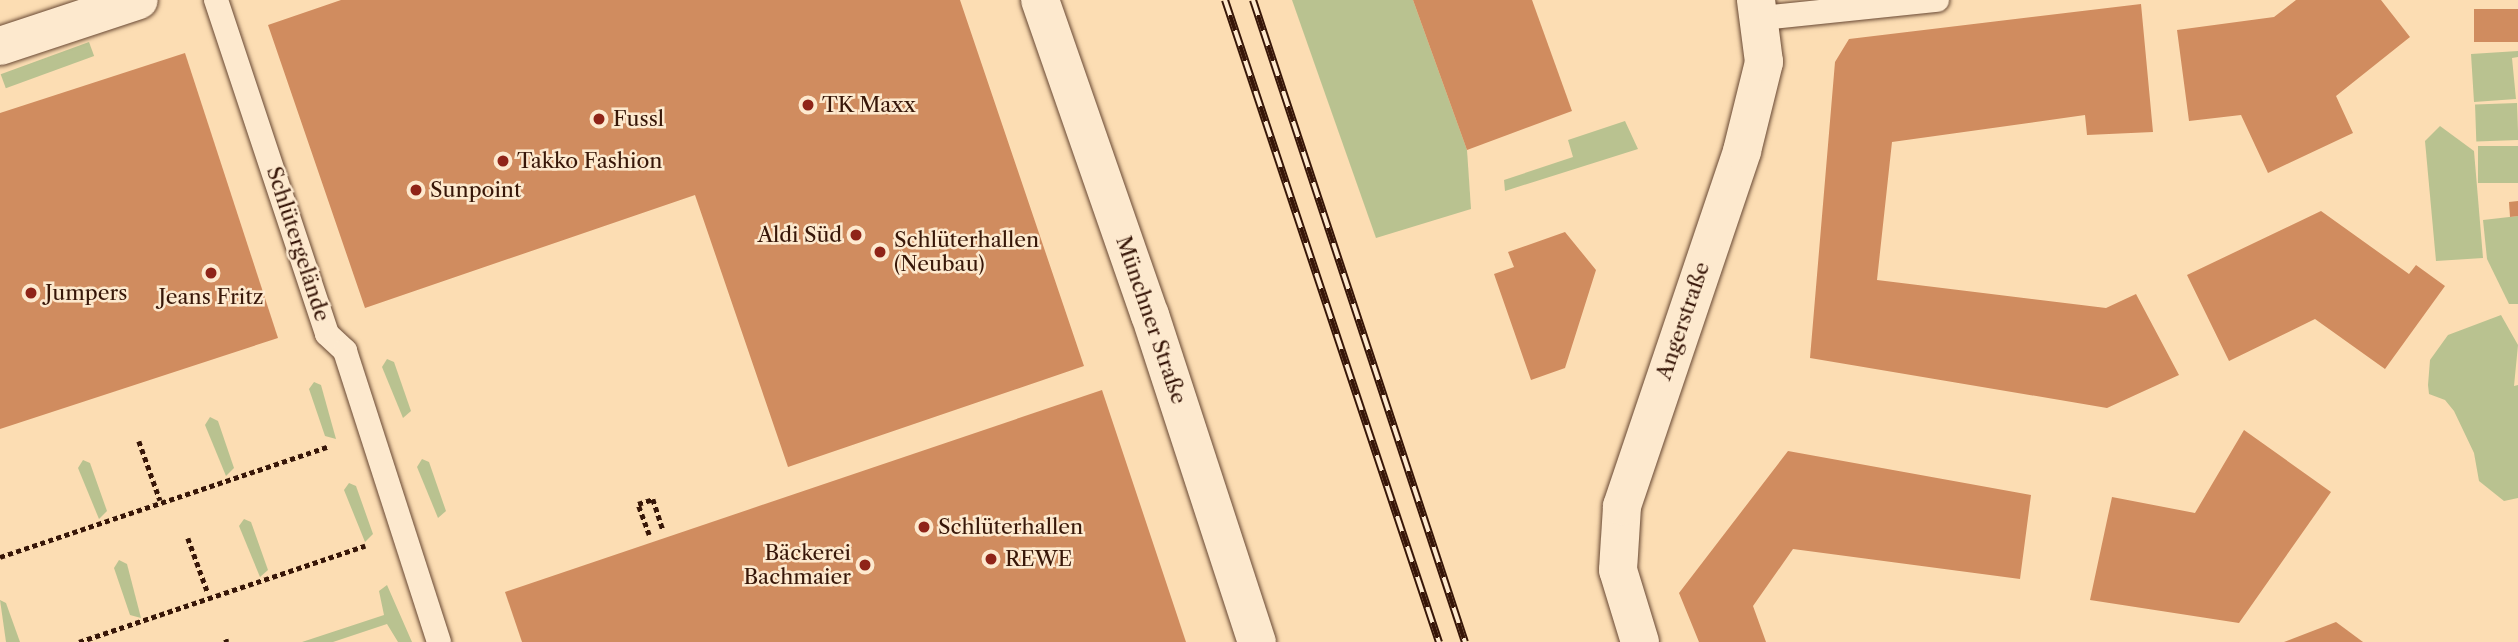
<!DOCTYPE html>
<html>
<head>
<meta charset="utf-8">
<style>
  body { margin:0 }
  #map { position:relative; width:2518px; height:642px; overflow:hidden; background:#fcddb3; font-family:"Libre Caslon Text",serif }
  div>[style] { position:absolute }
  .green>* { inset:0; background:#b9c290; transform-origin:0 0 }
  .building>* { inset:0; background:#d08c5f; transform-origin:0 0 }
  .path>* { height:4.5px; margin-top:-2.25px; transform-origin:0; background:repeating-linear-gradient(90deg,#371608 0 5px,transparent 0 8.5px) }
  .roads { filter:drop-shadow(0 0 2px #684833) drop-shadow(0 0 2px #684833) }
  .lane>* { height:24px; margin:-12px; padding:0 12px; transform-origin:12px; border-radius:12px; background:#fde9ce }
  .street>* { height:38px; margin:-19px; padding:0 19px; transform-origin:19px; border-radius:19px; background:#fde9ce }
  .rail>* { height:8px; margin-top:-4px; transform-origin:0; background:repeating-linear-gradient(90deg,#fde9ce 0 16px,#371608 0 32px); box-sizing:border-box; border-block:2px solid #371608 }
  .dots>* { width:19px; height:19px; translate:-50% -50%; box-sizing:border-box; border:4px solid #fde9ce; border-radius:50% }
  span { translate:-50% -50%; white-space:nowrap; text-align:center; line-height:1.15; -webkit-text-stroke:5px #fde9ce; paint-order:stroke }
  .poi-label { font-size:21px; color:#371608 }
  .left { translate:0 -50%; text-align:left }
  .right { translate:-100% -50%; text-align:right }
  .street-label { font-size:21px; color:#371608 }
</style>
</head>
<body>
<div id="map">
  <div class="green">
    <i style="clip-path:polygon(1292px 0,1413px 0,1467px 150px,1471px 209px,1376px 238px)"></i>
    <i style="left:89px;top:42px;width:15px;height:94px;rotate:70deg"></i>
    <i style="clip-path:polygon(2518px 51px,2518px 57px,2512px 58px,2516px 99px,2474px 102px,2471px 54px)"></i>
    <i style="left:2517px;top:103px;width:37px;height:42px;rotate:88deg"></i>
    <i style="clip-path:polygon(1625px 121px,1638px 149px,1505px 191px,1504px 180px,1573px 157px,1568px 140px)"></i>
    <i style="clip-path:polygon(2440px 126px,2474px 151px,2483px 258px,2436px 261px,2425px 141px)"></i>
    <i style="left:2518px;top:146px;width:37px;height:40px;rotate:90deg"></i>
    <i style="clip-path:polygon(2518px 216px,2518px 304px,2509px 304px,2487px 259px,2483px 220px)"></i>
    <i style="clip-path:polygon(2501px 315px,2518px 345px,2514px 386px,2518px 385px,2518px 498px,2504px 501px,2479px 481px,2474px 453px,2454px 411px,2445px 400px,2429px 394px,2428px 385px,2430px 360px,2448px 335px)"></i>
    <i style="clip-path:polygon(387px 359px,394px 362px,411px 411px,403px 418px,382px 367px)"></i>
    <i style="clip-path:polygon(314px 382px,321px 385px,336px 439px,325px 436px,309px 389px)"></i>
    <i style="clip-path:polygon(210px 417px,218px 421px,234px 468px,226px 476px,205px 425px)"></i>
    <i style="clip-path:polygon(422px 459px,429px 462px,446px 511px,438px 518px,417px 467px)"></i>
    <i style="clip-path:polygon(83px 460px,90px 463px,107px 511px,99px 519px,78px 468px)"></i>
    <i style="clip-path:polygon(349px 483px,356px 486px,373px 534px,365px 542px,344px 490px)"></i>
    <i style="clip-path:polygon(244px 519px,251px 522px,268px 570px,260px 577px,239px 526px)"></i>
    <i style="clip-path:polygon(119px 560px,127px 564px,141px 618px,130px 615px,114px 568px)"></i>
    <i style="clip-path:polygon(387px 585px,412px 642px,398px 642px,387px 624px,333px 642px,302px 642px,384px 615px,379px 591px)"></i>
    <i style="clip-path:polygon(0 600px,6px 603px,20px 642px,6px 642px)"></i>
  </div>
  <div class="building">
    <i style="clip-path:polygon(341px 0,960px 0,1084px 366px,788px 467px,695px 195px,365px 308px,268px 25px)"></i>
    <i style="clip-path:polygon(1413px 0,1532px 0,1572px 111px,1467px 150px)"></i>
    <i style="clip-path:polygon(2296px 0,2381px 0,2410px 37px,2336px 96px,2353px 133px,2268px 173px,2241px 115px,2189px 121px,2177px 30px,2274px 17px)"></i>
    <i style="clip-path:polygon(2141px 4px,2153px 132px,2087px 135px,2085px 115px,1892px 142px,1877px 280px,2106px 308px,2136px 294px,2179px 375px,2107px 408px,1810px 358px,1835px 62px,1849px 39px)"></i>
    <i style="left:2518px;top:9px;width:33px;height:44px;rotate:90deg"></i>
    <i style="clip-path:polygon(185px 53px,278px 338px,0 429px,0 113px)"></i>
    <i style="clip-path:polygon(2518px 201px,2518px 216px,2510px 217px,2509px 202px)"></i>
    <i style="clip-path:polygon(2321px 211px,2409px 274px,2416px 265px,2445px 286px,2385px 369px,2315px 319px,2229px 361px,2187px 275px)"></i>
    <i style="clip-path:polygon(1565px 232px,1596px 270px,1565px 368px,1531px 380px,1494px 274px,1514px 267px,1508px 252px)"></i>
    <i style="clip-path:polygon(1102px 390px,1186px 642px,522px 642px,505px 592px)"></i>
    <i style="clip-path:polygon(2244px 430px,2331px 492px,2239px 623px,2090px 600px,2112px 497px,2195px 513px)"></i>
    <i style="clip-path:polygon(1788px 451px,2031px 495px,2020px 579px,1793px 549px,1753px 606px,1766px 642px,1699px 642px,1679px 593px)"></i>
    <i style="clip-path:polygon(2336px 622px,2363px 642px,2284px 642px)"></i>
  </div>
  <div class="path">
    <i style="left:139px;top:441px;width:63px;rotate:70.4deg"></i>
    <i style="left:649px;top:535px;width:33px;rotate:-110deg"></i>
    <i style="left:638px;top:504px;width:16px;rotate:-18deg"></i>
    <i style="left:653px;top:499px;width:33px;rotate:72deg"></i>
    <i style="left:188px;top:538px;width:59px;rotate:70deg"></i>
    <i style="left:0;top:557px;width:345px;rotate:-18.6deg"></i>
    <i style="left:226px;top:639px;width:3px;rotate:72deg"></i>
    <i style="left:79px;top:642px;width:302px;rotate:-18.6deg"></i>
  </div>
  <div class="roads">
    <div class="lane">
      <i style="left:216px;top:0;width:352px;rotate:71.6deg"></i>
      <i style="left:327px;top:334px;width:25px;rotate:43deg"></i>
      <i style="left:345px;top:351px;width:306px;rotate:72.1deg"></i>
      <i style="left:1762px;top:18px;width:176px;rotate:-5.9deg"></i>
    </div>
    <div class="street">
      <i style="left:1040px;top:0;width:334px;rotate:70.8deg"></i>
      <i style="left:1150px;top:315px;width:344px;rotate:71.9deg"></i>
      <i style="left:0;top:46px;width:146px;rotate:-18.3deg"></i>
      <i style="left:1640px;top:642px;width:75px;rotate:-107deg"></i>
      <i style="left:1618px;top:570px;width:64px;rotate:-86.4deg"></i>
      <i style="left:1622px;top:506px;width:375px;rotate:-71.3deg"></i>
      <i style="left:1742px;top:151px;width:92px;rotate:-76.1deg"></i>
      <i style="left:1764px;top:62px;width:63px;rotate:-97.4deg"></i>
    </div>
  </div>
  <div class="rail">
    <i style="left:1225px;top:0;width:677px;rotate:71.57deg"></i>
    <i style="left:1253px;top:0;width:676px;rotate:71.73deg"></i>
  </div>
  <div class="dots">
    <i style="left:808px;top:105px;background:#8f2418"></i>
    <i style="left:599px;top:119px;background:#8f2418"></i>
    <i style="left:503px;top:161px;background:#8f2418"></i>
    <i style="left:416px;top:190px;background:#8f2418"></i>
    <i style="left:856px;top:235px;background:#8f2418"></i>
    <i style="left:880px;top:252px;background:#8f2418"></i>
    <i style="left:211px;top:273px;background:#8f2418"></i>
    <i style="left:31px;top:293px;background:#8f2418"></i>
    <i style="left:924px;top:527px;background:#8f2418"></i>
    <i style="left:991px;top:559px;background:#8f2418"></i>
    <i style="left:865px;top:565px;background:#8f2418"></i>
  </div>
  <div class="poi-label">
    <span class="left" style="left:822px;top:105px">TK Maxx</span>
    <span class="left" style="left:613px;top:119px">Fussl</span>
    <span class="left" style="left:517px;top:161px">Takko Fashion</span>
    <span class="left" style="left:430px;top:190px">Sunpoint</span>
    <span class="right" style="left:842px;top:235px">Aldi Süd</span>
    <span class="left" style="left:894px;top:252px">Schlüterhallen<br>(Neubau)</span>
    <span class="left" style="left:45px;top:293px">Jumpers</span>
    <span style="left:211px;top:297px">Jeans Fritz</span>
    <span class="left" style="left:938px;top:527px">Schlüterhallen</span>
    <span class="right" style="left:851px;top:565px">Bäckerei<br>Bachmaier</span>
    <span class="left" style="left:1005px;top:559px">REWE</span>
  </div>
  <div class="street-label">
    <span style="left:298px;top:244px;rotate:72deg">Schlütergelände</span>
    <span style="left:1151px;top:320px;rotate:71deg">Münchner Straße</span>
    <span style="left:1683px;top:321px;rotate:-71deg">Angerstraße</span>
  </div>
</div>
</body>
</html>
